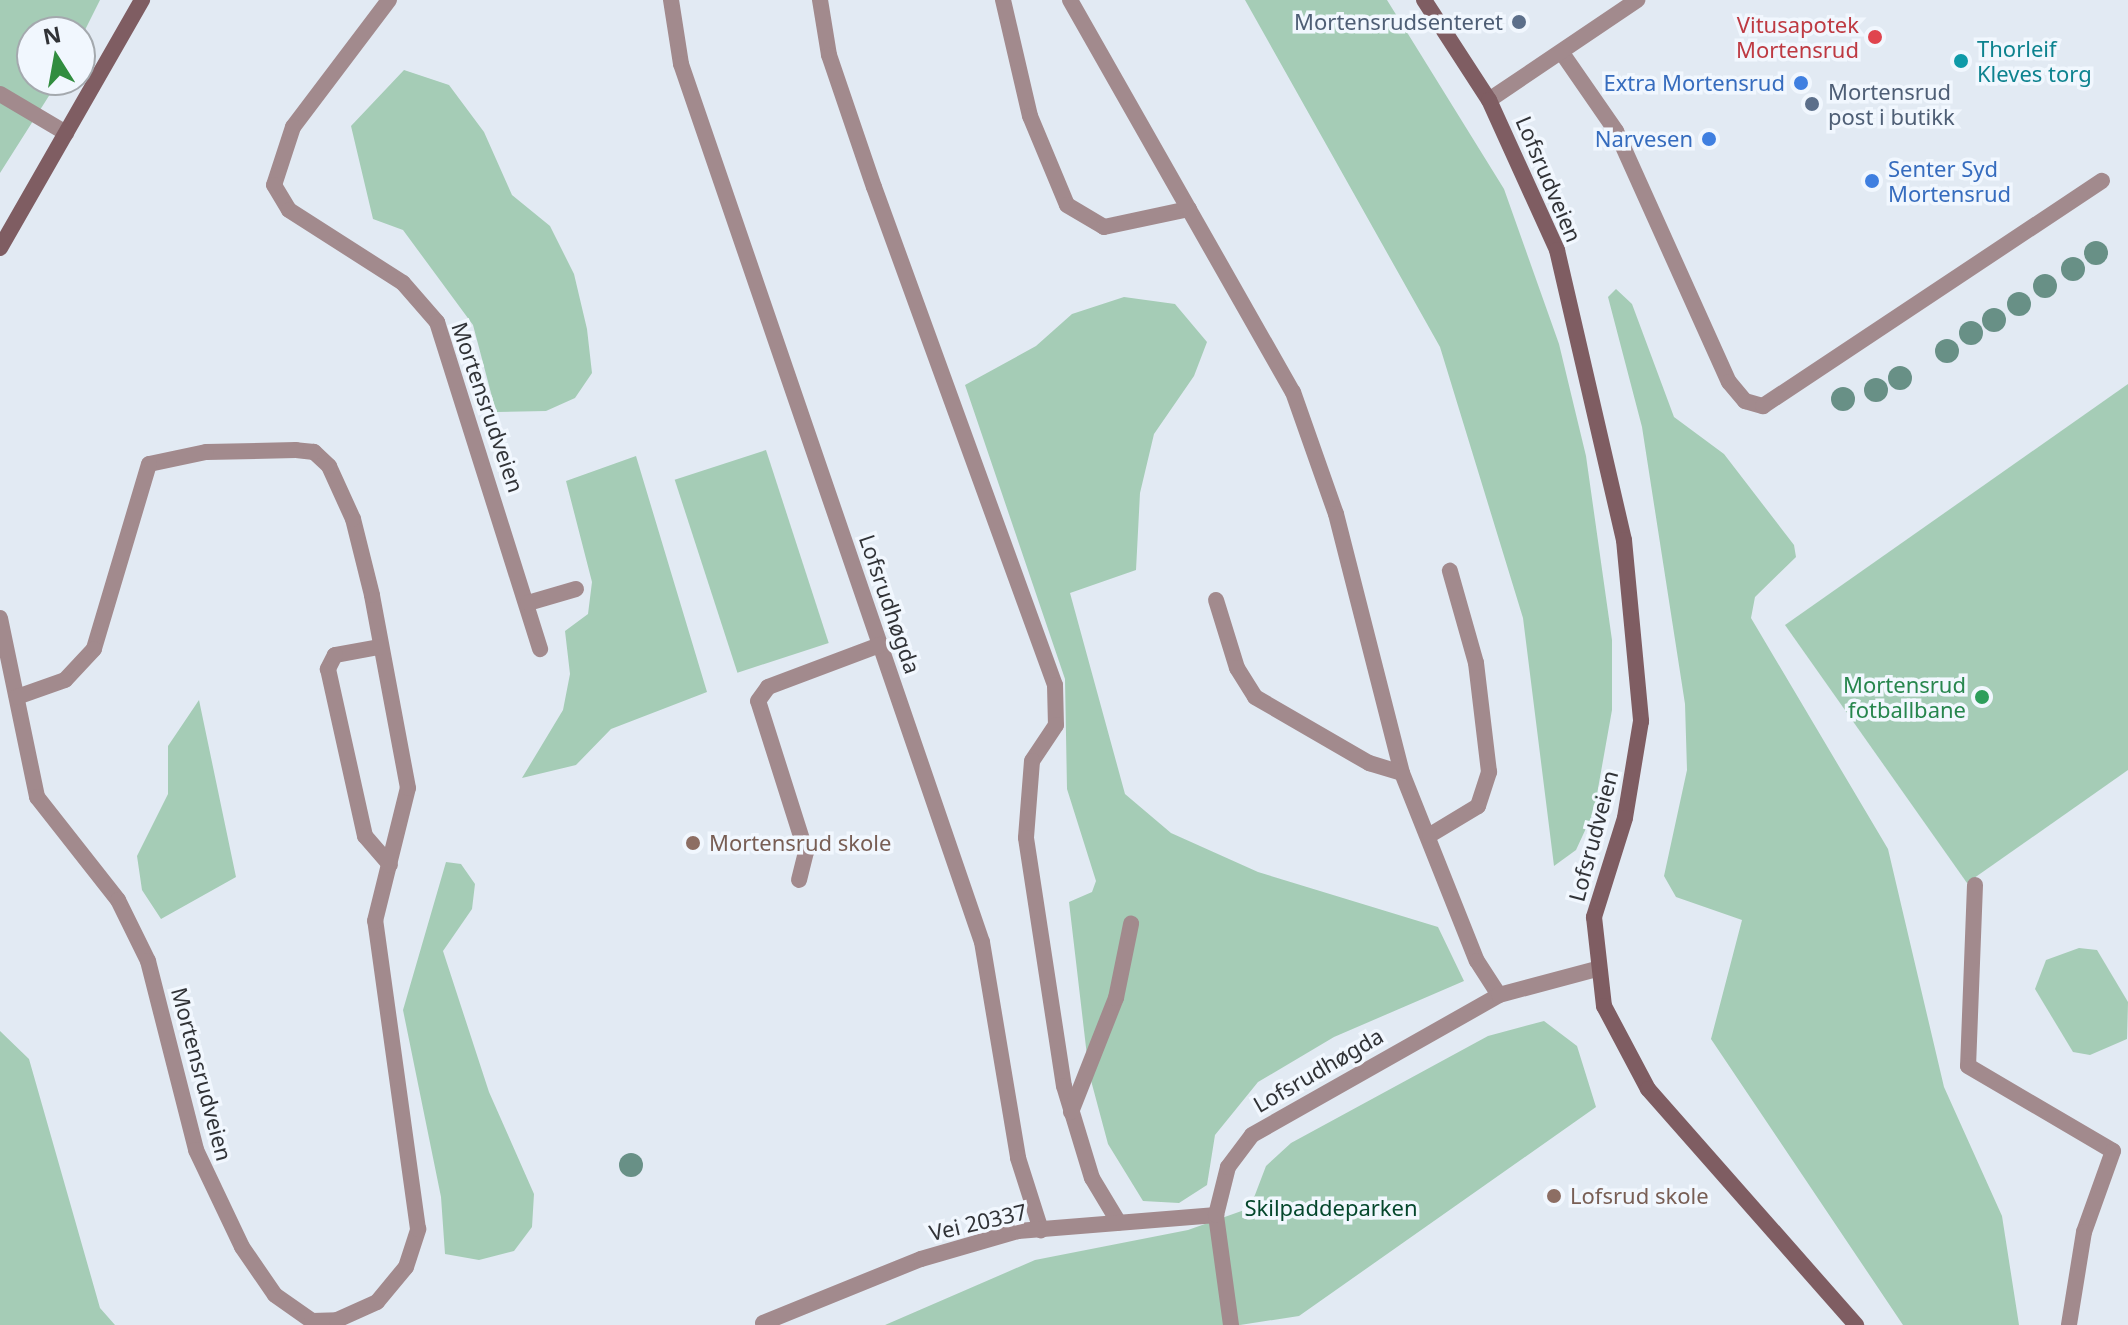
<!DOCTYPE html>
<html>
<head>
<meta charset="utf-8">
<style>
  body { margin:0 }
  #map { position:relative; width:2128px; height:1325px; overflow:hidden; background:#e2eaf3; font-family:"Noto Sans",sans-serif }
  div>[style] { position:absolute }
  .green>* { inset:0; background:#a5ccb6; transform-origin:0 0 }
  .lane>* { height:16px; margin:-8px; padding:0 8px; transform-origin:8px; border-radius:8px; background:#a28a8d }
  .street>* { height:16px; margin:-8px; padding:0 8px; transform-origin:8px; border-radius:8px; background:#a28a8d }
  .secondary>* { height:16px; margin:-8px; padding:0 8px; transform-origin:8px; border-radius:8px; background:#7f5d62 }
  .trees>* { width:24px; height:24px; margin:-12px; border-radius:50%; background:#689086 }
  .dots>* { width:22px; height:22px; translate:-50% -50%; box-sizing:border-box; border:4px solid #f1f7fe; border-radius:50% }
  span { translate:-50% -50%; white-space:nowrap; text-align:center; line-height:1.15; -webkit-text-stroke:7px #f1f7fe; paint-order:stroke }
  .service-label { font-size:22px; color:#4e5e75 }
  .right { translate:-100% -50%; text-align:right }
  .left { translate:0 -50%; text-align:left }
  .health-label { font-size:22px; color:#be3a42 }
  .culture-label { font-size:22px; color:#0d838f }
  .shop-label { font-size:22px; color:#366cbe }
  .street-label { font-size:22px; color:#313337 }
  .leisure-label { font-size:22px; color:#27864d }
  .education-label { font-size:22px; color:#785e54 }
  .park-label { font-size:22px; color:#05472c }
  .north { position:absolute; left:16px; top:16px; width:80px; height:80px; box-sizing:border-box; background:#f1f7fe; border:2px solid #a4a9ae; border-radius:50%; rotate:349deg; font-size:22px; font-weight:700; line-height:32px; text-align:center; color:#313337 }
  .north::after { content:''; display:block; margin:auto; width:28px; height:36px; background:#318d3f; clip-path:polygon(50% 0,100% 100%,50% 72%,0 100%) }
</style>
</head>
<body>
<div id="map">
  <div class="green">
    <i style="clip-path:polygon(0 0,100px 0,80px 40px,80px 32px,32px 32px,32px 80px,59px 80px,0 173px)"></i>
    <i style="clip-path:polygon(1245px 0,1387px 0,1504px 189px,1559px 344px,1586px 456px,1612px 640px,1612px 710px,1594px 811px,1576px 850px,1554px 866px,1523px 618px,1440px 347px)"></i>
    <i style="clip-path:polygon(404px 70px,449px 85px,484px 132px,512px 195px,550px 226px,574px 274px,587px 329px,592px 373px,575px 398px,546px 411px,496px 412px,473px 325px,403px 230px,373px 219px,351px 126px)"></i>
    <i style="clip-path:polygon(1616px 289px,1632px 304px,1674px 417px,1724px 454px,1794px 545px,1796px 557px,1755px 597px,1751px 618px,1888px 849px,1944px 1087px,2002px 1216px,2019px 1325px,1903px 1325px,1711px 1039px,1742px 920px,1676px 897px,1664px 876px,1687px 770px,1685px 704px,1642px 427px,1608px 297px)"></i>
    <i style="clip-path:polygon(1124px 297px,1175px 304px,1207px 342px,1194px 376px,1154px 434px,1140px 493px,1136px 570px,1070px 593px,1125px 794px,1171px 833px,1258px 872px,1438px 927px,1464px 981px,1334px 1037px,1258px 1082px,1215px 1135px,1207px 1185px,1179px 1203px,1143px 1201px,1108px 1144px,1089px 1073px,1069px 902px,1092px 892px,1096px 881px,1067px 789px,1065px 679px,965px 385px,1036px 346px,1072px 314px)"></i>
    <i style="clip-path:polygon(2128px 384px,2128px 770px,1967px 883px,1785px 625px)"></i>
    <i style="left:766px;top:450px;width:203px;height:96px;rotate:72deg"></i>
    <i style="clip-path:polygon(636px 456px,707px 692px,611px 729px,576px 765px,522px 778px,563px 710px,570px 674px,565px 631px,588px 614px,592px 582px,566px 481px)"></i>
    <i style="clip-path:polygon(199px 700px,236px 877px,161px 919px,142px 890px,137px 856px,168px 794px,168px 746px)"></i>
    <i style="clip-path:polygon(446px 862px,461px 864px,475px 884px,472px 909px,443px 951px,489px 1092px,534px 1194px,532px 1227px,514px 1251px,479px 1260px,445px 1254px,441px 1197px,403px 1010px)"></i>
    <i style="clip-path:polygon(2079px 948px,2097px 950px,2128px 1002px,2127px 1039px,2090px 1055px,2073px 1052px,2035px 989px,2046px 960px)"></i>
    <i style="clip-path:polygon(1544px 1021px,1577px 1046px,1596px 1107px,1299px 1316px,1240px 1325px,885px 1325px,1035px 1260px,1188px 1230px,1250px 1208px,1266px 1166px,1291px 1143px,1488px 1036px)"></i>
    <i style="clip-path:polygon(0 1031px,29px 1059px,100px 1308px,115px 1325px,0 1325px)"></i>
  </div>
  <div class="lane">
    <i style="left:389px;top:0;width:159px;rotate:127.1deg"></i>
    <i style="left:293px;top:127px;width:61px;rotate:108.1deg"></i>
    <i style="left:274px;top:185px;width:29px;rotate:59deg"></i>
    <i style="left:289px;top:210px;width:135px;rotate:32.6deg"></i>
    <i style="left:403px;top:283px;width:52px;rotate:48.9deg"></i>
    <i style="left:437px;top:322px;width:343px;rotate:72.5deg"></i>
    <i style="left:671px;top:0;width:65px;rotate:81.1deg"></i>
    <i style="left:681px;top:64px;width:928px;rotate:71.08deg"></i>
    <i style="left:982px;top:942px;width:219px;rotate:80.5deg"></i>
    <i style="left:1018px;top:1158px;width:76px;rotate:72.3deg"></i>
    <i style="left:820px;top:0;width:56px;rotate:80.7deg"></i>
    <i style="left:829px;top:55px;width:139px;rotate:71.2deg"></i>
    <i style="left:874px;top:187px;width:530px;rotate:70.03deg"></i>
    <i style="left:1055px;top:685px;width:40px;rotate:88.6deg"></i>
    <i style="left:1056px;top:725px;width:43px;rotate:123.7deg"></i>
    <i style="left:1032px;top:761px;width:77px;rotate:94.5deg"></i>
    <i style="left:1026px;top:838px;width:251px;rotate:81.3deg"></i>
    <i style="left:1064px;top:1086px;width:96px;rotate:73.1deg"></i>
    <i style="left:1092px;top:1178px;width:52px;rotate:59deg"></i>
    <i style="left:1003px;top:0;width:119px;rotate:76.9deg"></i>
    <i style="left:1030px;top:116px;width:96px;rotate:67.4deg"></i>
    <i style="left:1067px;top:205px;width:43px;rotate:30.7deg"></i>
    <i style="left:1104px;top:227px;width:87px;rotate:-12deg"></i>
    <i style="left:1070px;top:0;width:451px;rotate:60.4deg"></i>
    <i style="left:1293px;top:392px;width:129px;rotate:70.6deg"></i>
    <i style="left:1336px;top:514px;width:267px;rotate:75.7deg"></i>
    <i style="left:1402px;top:773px;width:202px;rotate:68.3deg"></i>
    <i style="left:1477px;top:961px;width:40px;rotate:57.1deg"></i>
    <i style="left:1562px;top:53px;width:95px;rotate:55.3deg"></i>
    <i style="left:1616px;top:131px;width:275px;rotate:65.8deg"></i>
    <i style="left:1729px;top:382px;width:25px;rotate:50deg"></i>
    <i style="left:1745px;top:401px;width:19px;rotate:16deg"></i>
    <i style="left:1763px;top:406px;width:407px;rotate:-33.6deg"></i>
    <i style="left:1216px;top:600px;width:71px;rotate:72.8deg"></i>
    <i style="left:1237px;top:668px;width:34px;rotate:58deg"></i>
    <i style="left:1255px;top:697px;width:132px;rotate:30.1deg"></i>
    <i style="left:1369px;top:763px;width:34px;rotate:17deg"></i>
    <i style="left:528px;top:603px;width:50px;rotate:-16.3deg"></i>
    <i style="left:0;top:618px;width:183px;rotate:78.3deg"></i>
    <i style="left:37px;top:797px;width:131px;rotate:51.8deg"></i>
    <i style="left:118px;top:900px;width:68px;rotate:63.8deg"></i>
    <i style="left:148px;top:961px;width:195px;rotate:75.7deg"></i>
    <i style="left:196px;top:1150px;width:107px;rotate:64.6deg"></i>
    <i style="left:242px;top:1247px;width:58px;rotate:55.5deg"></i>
    <i style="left:275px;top:1295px;width:45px;rotate:35.1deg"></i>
    <i style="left:312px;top:1321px;width:25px;rotate:-2deg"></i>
    <i style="left:337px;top:1320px;width:44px;rotate:-24.2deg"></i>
    <i style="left:377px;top:1302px;width:45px;rotate:-50.4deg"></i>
    <i style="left:406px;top:1267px;width:40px;rotate:-72deg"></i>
    <i style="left:418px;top:1229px;width:311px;rotate:-97.9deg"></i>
    <i style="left:375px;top:921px;width:137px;rotate:-76.1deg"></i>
    <i style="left:408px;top:788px;width:196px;rotate:-100.6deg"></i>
    <i style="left:372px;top:595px;width:78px;rotate:-104deg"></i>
    <i style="left:353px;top:519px;width:58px;rotate:-114.4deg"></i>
    <i style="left:329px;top:466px;width:21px;rotate:-137deg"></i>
    <i style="left:314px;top:452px;width:18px;rotate:-174deg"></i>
    <i style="left:296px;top:450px;width:90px;rotate:178.7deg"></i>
    <i style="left:206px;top:452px;width:58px;rotate:168.1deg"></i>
    <i style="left:149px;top:464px;width:193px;rotate:106.6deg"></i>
    <i style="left:94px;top:649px;width:42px;rotate:133.1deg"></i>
    <i style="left:65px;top:680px;width:51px;rotate:160.5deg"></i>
    <i style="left:379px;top:647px;width:45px;rotate:169.7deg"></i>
    <i style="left:335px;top:655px;width:16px;rotate:117deg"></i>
    <i style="left:328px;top:669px;width:171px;rotate:77.5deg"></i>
    <i style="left:365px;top:836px;width:38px;rotate:49deg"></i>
    <i style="left:1430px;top:835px;width:56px;rotate:-31.1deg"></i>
    <i style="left:1478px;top:806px;width:36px;rotate:-72deg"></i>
    <i style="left:1489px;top:772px;width:110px;rotate:-96.8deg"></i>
    <i style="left:1476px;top:663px;width:96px;rotate:-105.8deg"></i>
    <i style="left:799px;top:880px;width:29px;rotate:-76deg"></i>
    <i style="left:806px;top:852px;width:158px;rotate:-107.6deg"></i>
    <i style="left:758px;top:701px;width:17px;rotate:-54deg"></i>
    <i style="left:768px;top:687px;width:120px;rotate:-20.6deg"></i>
    <i style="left:1975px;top:885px;width:181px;rotate:92.2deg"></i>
    <i style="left:1968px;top:1066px;width:168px;rotate:30.4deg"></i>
    <i style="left:2113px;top:1151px;width:86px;rotate:109.7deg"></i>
    <i style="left:2084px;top:1232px;width:94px;rotate:99.2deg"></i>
    <i style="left:1071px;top:1112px;width:123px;rotate:-68.5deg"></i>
    <i style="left:1116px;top:998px;width:76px;rotate:-78.5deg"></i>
    <i style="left:763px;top:1323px;width:170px;rotate:-22.1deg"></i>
    <i style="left:921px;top:1259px;width:101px;rotate:-16.1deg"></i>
    <i style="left:1018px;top:1231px;width:199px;rotate:-4.6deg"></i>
  </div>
  <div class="street">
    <i style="left:0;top:94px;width:77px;rotate:30.6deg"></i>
    <i style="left:1489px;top:100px;width:179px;rotate:-34deg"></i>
    <i style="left:1231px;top:1325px;width:111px;rotate:-97.8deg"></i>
    <i style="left:1216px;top:1215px;width:49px;rotate:-76deg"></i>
    <i style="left:1228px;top:1167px;width:40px;rotate:-53deg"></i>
    <i style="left:1252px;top:1135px;width:284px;rotate:-29.5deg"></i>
    <i style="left:1499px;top:995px;width:101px;rotate:-14.9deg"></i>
  </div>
  <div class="secondary">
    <i style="left:1424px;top:0;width:119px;rotate:57deg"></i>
    <i style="left:1489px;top:100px;width:165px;rotate:65.6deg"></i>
    <i style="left:1557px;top:250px;width:298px;rotate:77deg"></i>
    <i style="left:1624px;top:540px;width:182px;rotate:84.6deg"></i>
    <i style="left:1641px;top:721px;width:98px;rotate:99.4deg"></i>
    <i style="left:1625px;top:818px;width:104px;rotate:107.4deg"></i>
    <i style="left:1594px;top:917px;width:90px;rotate:83.6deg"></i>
    <i style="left:1604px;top:1006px;width:94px;rotate:62.1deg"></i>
    <i style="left:1648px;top:1089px;width:315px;rotate:48.6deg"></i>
    <i style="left:0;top:248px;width:286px;rotate:-60.2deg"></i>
  </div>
  <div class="trees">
    <i style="left:2096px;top:253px"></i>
    <i style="left:2073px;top:269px"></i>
    <i style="left:2045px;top:286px"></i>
    <i style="left:2019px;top:304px"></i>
    <i style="left:1994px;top:320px"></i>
    <i style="left:1971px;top:333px"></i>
    <i style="left:1947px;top:351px"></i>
    <i style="left:1900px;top:378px"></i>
    <i style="left:1876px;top:390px"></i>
    <i style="left:1843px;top:399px"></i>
    <i style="left:631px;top:1165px"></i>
  </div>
  <div class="dots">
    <i style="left:1519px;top:22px;background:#5c6f8a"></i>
    <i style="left:1875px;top:37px;background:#e0444e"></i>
    <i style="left:1961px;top:61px;background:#0f9aa8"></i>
    <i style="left:1801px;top:83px;background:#3f7fe0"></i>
    <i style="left:1812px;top:104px;background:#5c6f8a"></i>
    <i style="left:1709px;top:139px;background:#3f7fe0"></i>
    <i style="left:1872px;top:181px;background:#3f7fe0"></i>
    <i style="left:1982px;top:697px;background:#2e9e5b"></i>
    <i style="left:693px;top:843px;background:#8d6e63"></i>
    <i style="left:1554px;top:1196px;background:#8d6e63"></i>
  </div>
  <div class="service-label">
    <span class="right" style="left:1503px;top:22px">Mortensrudsenteret</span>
    <span class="left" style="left:1828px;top:104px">Mortensrud<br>post i butikk</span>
  </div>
  <div class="health-label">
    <span class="right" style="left:1859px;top:37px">Vitusapotek<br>Mortensrud</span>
  </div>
  <div class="culture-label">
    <span class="left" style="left:1977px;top:61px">Thorleif<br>Kleves torg</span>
  </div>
  <div class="shop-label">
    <span class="right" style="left:1785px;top:83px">Extra Mortensrud</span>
    <span class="right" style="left:1693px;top:139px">Narvesen</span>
    <span class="left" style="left:1888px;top:181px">Senter Syd<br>Mortensrud</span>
  </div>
  <div class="street-label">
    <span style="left:1549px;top:179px;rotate:67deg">Lofsrudveien</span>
    <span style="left:488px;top:407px;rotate:71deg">Mortensrudveien</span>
    <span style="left:890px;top:604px;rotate:71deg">Lofsrudhøgda</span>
    <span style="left:1593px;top:836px;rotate:-75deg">Lofsrudveien</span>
    <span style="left:1318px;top:1070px;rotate:-30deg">Lofsrudhøgda</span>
    <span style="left:202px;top:1074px;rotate:75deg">Mortensrudveien</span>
    <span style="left:978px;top:1222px;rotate:-13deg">Vei 20337</span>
  </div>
  <div class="leisure-label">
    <span class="right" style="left:1966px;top:697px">Mortensrud<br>fotballbane</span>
  </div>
  <div class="education-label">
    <span class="left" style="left:709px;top:843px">Mortensrud skole</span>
    <span class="left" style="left:1570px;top:1196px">Lofsrud skole</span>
  </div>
  <div class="park-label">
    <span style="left:1331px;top:1208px">Skilpaddeparken</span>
  </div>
  <div class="north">N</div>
</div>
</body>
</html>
